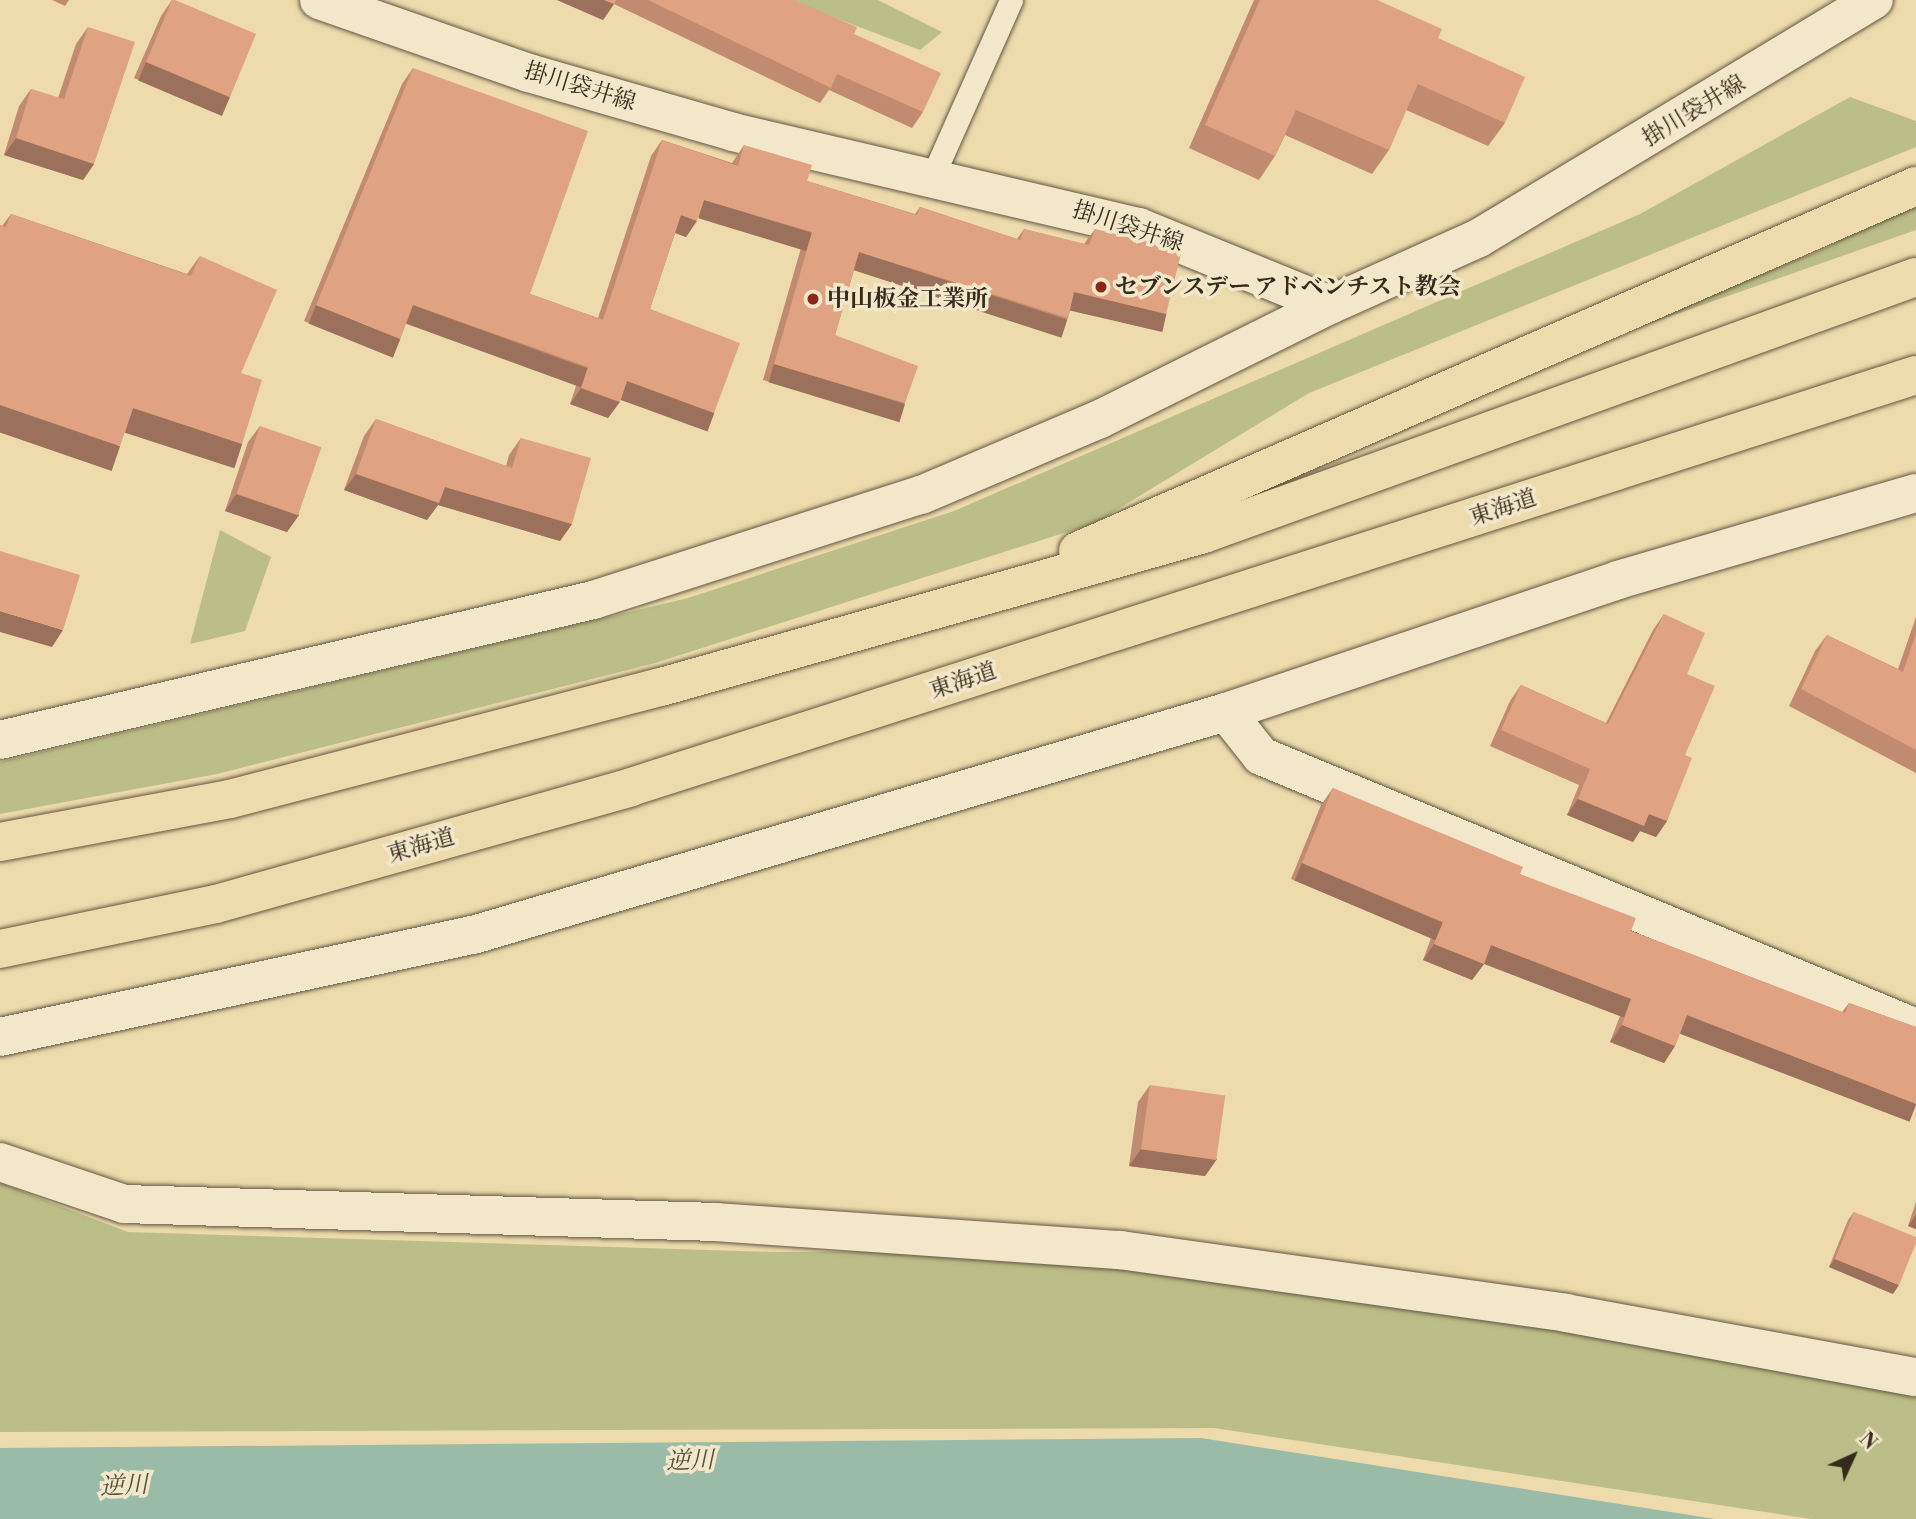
<!DOCTYPE html>
<html>
<head>
<meta charset="utf-8">
<style>
  body { margin:0 }
  #map { position:relative; width:1916px; height:1519px; overflow:hidden; background:#eddaad; font-family:"Libre Bodoni","Noto Serif JP",serif }
  div>[style] { position:absolute }
  .green>* { inset:0; background:#bbbe88 }
  .water>* { inset:0; background:#99bba8 }
  .roads { filter:drop-shadow(0 0 2px #635741) drop-shadow(0 0 2px #635741) }
  .service>* { height:23px; margin:-11.5px; padding:0 11.5px; transform-origin:11.5px; border-radius:11.5px; background:#f3e7ca }
  .minor>* { height:38px; margin:-19px; padding:0 19px; transform-origin:19px; border-radius:19px; background:#f3e7ca }
  .tertiary>* { height:38px; margin:-19px; padding:0 19px; transform-origin:19px; border-radius:19px; background:#f3e7ca }
  .secondary>* { height:38px; margin:-19px; padding:0 19px; transform-origin:19px; border-radius:19px; background:#f3e7ca }
  .trunk>* { height:38px; margin:-19px; padding:0 19px; transform-origin:19px; border-radius:19px; background:#eddaad }
  .wall>* { inset:0; background:#c08b70 }
  .shaded-wall>* { inset:0; background:#9c715b; transform-origin:0 0 }
  .building>* { inset:0; background:#dfa282; transform-origin:0 0 }
  .dots>* { width:19px; height:19px; translate:-50% -50%; box-sizing:border-box; border:4px solid #f3e7ca; border-radius:50% }
  span { translate:-50% -50%; white-space:nowrap; text-align:center; line-height:1.15; -webkit-text-stroke:7px #f3e7ca; paint-order:stroke }
  .street-label { font-size:23px; color:#352b1d }
  .poi-label { font-size:23px; color:#352b1d; font-weight:700 }
  .left { translate:0 -50%; text-align:left }
  .water-label { font-size:24px; color:#4e4f40; font-style:italic }
  .north { position:absolute; left:1818px; top:1421px; width:70px; height:70px; -webkit-text-stroke:5px #f3e7ca; paint-order:stroke; rotate:45deg; font-size:19px; font-weight:700; line-height:28px; text-align:center; color:#352b1d }
  .north::after { content:''; display:block; margin:auto; width:24px; height:32px; background:#352b1d; clip-path:polygon(50% 0,100% 100%,50% 72%,0 100%) }
</style>
</head>
<body>
<div id="map">
  <div class="green">
    <i style="clip-path:polygon(788px 0,878px 0,942px 32px,920px 50px)"></i>
    <i style="clip-path:polygon(1850px 97px,1916px 121px,1916px 147px,1309px 393px,1095px 523px,655px 663px,217px 774px,0 814px,0 762px,688px 598px,954px 511px,1640px 214px)"></i>
    <i style="clip-path:polygon(1916px 194px,1916px 230px,1577px 349px,1826px 248px)"></i>
    <i style="clip-path:polygon(220px 530px,271px 557px,245px 631px,190px 644px)"></i>
    <i style="clip-path:polygon(0 1183px,128px 1232px,776px 1252px,1120px 1250px,1916px 1377px,1916px 1519px,1811px 1519px,1214px 1428px,0 1432px)"></i>
  </div>
  <div class="water">
    <i style="clip-path:polygon(1201px 1438px,1715px 1519px,0 1519px,0 1448px)"></i>
  </div>
  <div class="roads">
    <div class="service">
      <i style="left:930px;top:182px;width:199px;rotate:-66deg"></i>
    </div>
    <div class="minor">
      <i style="left:1226px;top:712px;width:56px;rotate:51.5deg"></i>
      <i style="left:1261px;top:756px;width:709px;rotate:22.55deg"></i>
      <i style="left:0;top:1162px;width:131px;rotate:18.7deg"></i>
      <i style="left:124px;top:1204px;width:592px;rotate:1.74deg"></i>
      <i style="left:716px;top:1222px;width:405px;rotate:4deg"></i>
      <i style="left:1120px;top:1250px;width:450px;rotate:8deg"></i>
      <i style="left:1566px;top:1313px;width:356px;rotate:10.4deg"></i>
    </div>
    <div class="tertiary">
      <i style="left:0;top:740px;width:609px;rotate:-13.28deg"></i>
      <i style="left:593px;top:600px;width:344px;rotate:-17.8deg"></i>
      <i style="left:921px;top:495px;width:194px;rotate:-23deg"></i>
      <i style="left:1100px;top:419px;width:257px;rotate:-26.4deg"></i>
      <i style="left:0;top:1037px;width:484px;rotate:-12.2deg"></i>
      <i style="left:473px;top:935px;width:785px;rotate:-16.5deg"></i>
      <i style="left:1226px;top:712px;width:414px;rotate:-18.6deg"></i>
      <i style="left:1618px;top:580px;width:310px;rotate:-16.3deg"></i>
    </div>
    <div class="secondary">
      <i style="left:319px;top:0;width:222px;rotate:19.2deg"></i>
      <i style="left:529px;top:73px;width:212px;rotate:16.1deg"></i>
      <i style="left:733px;top:132px;width:417px;rotate:13.2deg"></i>
      <i style="left:1139px;top:227px;width:206px;rotate:22.2deg"></i>
      <i style="left:1330px;top:305px;width:163px;rotate:-24.2deg"></i>
      <i style="left:1479px;top:238px;width:461px;rotate:-31.1deg"></i>
    </div>
    <div class="trunk">
      <i style="left:1078px;top:551px;width:914px;rotate:-23.54deg"></i>
      <i style="left:0;top:842px;width:234px;rotate:-10.6deg"></i>
      <i style="left:230px;top:799px;width:445px;rotate:-14.6deg"></i>
      <i style="left:661px;top:687px;width:564px;rotate:-15.74deg"></i>
      <i style="left:1204px;top:534px;width:757px;rotate:-19.85deg"></i>
      <i style="left:0;top:949px;width:221px;rotate:-11.8deg"></i>
      <i style="left:216px;top:904px;width:431px;rotate:-15.7deg"></i>
      <i style="left:631px;top:787px;width:1349px;rotate:-17.78deg"></i>
    </div>
  </div>
  <div class="wall">
    <i style="clip-path:polygon(52px 0,69px 0,65px 6px)"></i>
    <i style="clip-path:polygon(172px 0,230px 97px,218px 114px,134px 78px,161px 16px)"></i>
    <i style="clip-path:polygon(557px 0,794px 0,854px 34px,923px 112px,912px 128px,829px 90px,820px 103px,614px 4px,603px 20px)"></i>
    <i style="clip-path:polygon(1254px 0,1377px 0,1438px 38px,1505px 123px,1488px 146px,1406px 110px,1389px 150px,1372px 174px,1285px 135px,1275px 156px,1259px 180px,1189px 148px)"></i>
    <i style="clip-path:polygon(88px 27px,94px 164px,83px 180px,4px 155px,19px 106px,31px 89px,58px 98px,76px 44px)"></i>
    <i style="clip-path:polygon(413px 68px,530px 294px,598px 318px,651px 156px,662px 140px,732px 163px,744px 145px,807px 181px,915px 214px,920px 207px,1017px 239px,1024px 229px,1084px 244px,1095px 229px,1166px 314px,1155px 330px,1070px 310px,1068px 318px,1056px 334px,854px 270px,835px 335px,905px 403px,894px 419px,763px 380px,801px 248px,698px 217px,686px 237px,675px 233px,650px 309px,702px 429px,621px 399px,608px 418px,570px 404px,577px 383px,406px 323px,400px 339px,389px 355px,304px 321px,402px 84px)"></i>
    <i style="clip-path:polygon(11px 214px,187px 274px,200px 256px,241px 373px,227px 465px,125px 431px,105px 467px,0 431px,0 225px,2px 226px)"></i>
    <i style="clip-path:polygon(376px 419px,506px 466px,509px 455px,521px 438px,572px 524px,560px 541px,438px 505px,427px 520px,344px 490px,364px 436px)"></i>
    <i style="clip-path:polygon(260px 426px,299px 515px,287px 532px,225px 511px,248px 442px)"></i>
    <i style="clip-path:polygon(1664px 614px,1687px 674px,1685px 755px,1667px 821px,1656px 837px,1640px 831px,1633px 842px,1567px 815px,1579px 785px,1490px 746px,1510px 701px,1521px 685px,1606px 723px,1653px 630px)"></i>
    <i style="clip-path:polygon(1916px 617px,1916px 773px,1789px 706px,1815px 651px,1827px 635px,1898px 669px)"></i>
    <i style="clip-path:polygon(1333px 788px,1520px 874px,1631px 931px,1842px 1012px,1849px 1003px,1916px 1027px,1680px 1033px,1675px 1046px,1664px 1063px,1610px 1042px,1620px 1016px,1484px 964px,1472px 980px,1423px 960px,1431px 938px,1291px 879px,1321px 805px)"></i>
    <i style="clip-path:polygon(1150px 1085px,1217px 1159px,1205px 1176px,1129px 1166px,1138px 1102px)"></i>
    <i style="clip-path:polygon(1916px 1202px,1916px 1229px,1908px 1226px)"></i>
    <i style="clip-path:polygon(1854px 1212px,1893px 1294px,1829px 1267px,1848px 1220px)"></i>
  </div>
  <div class="shaded-wall">
    <i style="clip-path:polygon(557px 0,604px 0,614px 4px,603px 20px)"></i>
    <i style="left:146px;top:62px;width:91px;height:20px;rotate:23deg"></i>
    <i style="clip-path:polygon(16px 138px,94px 164px,83px 180px,4px 155px)"></i>
    <i style="left:704px;top:200px;width:113px;height:19px;rotate:17deg"></i>
    <i style="clip-path:polygon(681px 215px,697px 221px,686px 237px,670px 231px)"></i>
    <i style="left:859px;top:252px;width:219px;height:19px;rotate:18deg"></i>
    <i style="left:1074px;top:292px;width:95px;height:19px;rotate:13deg"></i>
    <i style="left:316px;top:305px;width:91px;height:20px;rotate:22deg"></i>
    <i style="left:413px;top:305px;width:186px;height:20px;rotate:20deg"></i>
    <i style="left:774px;top:364px;width:137px;height:19px;rotate:17deg"></i>
    <i style="left:627px;top:381px;width:93px;height:20px;rotate:20deg"></i>
    <i style="clip-path:polygon(581px 388px,620px 402px,608px 418px,570px 404px)"></i>
    <i style="left:0;top:405px;width:127px;height:26px;rotate:19deg"></i>
    <i style="left:133px;top:408px;width:115px;height:26px;rotate:18deg"></i>
    <i style="clip-path:polygon(356px 474px,445px 487px,572px 524px,560px 541px,438px 505px,427px 520px,344px 490px)"></i>
    <i style="clip-path:polygon(236px 494px,299px 515px,287px 532px,225px 511px)"></i>
    <i style="clip-path:polygon(0 611px,63px 630px,52px 647px,0 632px)"></i>
    <i style="clip-path:polygon(1578px 799px,1649px 814px,1667px 821px,1656px 837px,1640px 831px,1633px 842px,1567px 815px)"></i>
    <i style="left:1302px;top:863px;width:153px;height:19px;rotate:23deg"></i>
    <i style="clip-path:polygon(1434px 944px,1484px 964px,1472px 980px,1423px 960px)"></i>
    <i style="left:1491px;top:945px;width:150px;height:20px;rotate:21deg"></i>
    <i style="left:1687px;top:1015px;width:246px;height:20px;rotate:21deg"></i>
    <i style="clip-path:polygon(1622px 1025px,1675px 1046px,1664px 1063px,1610px 1042px)"></i>
    <i style="clip-path:polygon(1141px 1149px,1217px 1159px,1205px 1176px,1129px 1166px)"></i>
    <i style="clip-path:polygon(1916px 1215px,1916px 1229px,1908px 1226px)"></i>
    <i style="clip-path:polygon(1835px 1259px,1899px 1285px,1893px 1294px,1829px 1267px)"></i>
  </div>
  <div class="building">
    <i style="clip-path:polygon(172px 0,175px 0,256px 34px,230px 97px,146px 62px)"></i>
    <i style="clip-path:polygon(604px 0,616px 0,614px 4px)"></i>
    <i style="clip-path:polygon(648px 0,794px 0,857px 27px,854px 34px,941px 73px,923px 112px,837px 74px,831px 88px)"></i>
    <i style="clip-path:polygon(1260px 0,1377px 0,1442px 29px,1438px 38px,1525px 77px,1505px 123px,1418px 84px,1389px 150px,1296px 110px,1275px 156px,1205px 125px)"></i>
    <i style="clip-path:polygon(88px 27px,135px 42px,94px 164px,16px 138px,31px 89px,64px 99px)"></i>
    <i style="clip-path:polygon(413px 68px,588px 131px,530px 294px,603px 320px,662px 140px,738px 166px,744px 145px,812px 165px,807px 181px,917px 215px,920px 207px,1020px 240px,1024px 229px,1089px 245px,1095px 229px,1182px 250px,1166px 314px,1074px 292px,1068px 318px,859px 252px,835px 335px,918px 366px,905px 403px,774px 364px,812px 232px,704px 200px,697px 221px,681px 215px,650px 309px,740px 343px,714px 413px,627px 381px,620px 402px,581px 388px,588px 367px,413px 305px,400px 339px,316px 305px)"></i>
    <i style="clip-path:polygon(11px 214px,191px 276px,200px 256px,277px 290px,241px 373px,262px 380px,242px 444px,133px 408px,120px 446px,0 405px,0 225px,6px 227px)"></i>
    <i style="clip-path:polygon(376px 419px,512px 468px,521px 438px,591px 458px,572px 524px,445px 487px,439px 503px,356px 474px)"></i>
    <i style="left:260px;top:426px;width:65px;height:72px;rotate:19deg"></i>
    <i style="clip-path:polygon(0 551px,80px 575px,63px 630px,0 611px)"></i>
    <i style="clip-path:polygon(1664px 614px,1705px 633px,1687px 674px,1715px 686px,1685px 755px,1692px 758px,1667px 821px,1649px 814px,1644px 826px,1578px 799px,1590px 769px,1501px 730px,1521px 685px,1608px 724px)"></i>
    <i style="clip-path:polygon(1916px 633px,1916px 750px,1801px 689px,1827px 635px,1903px 672px)"></i>
    <i style="clip-path:polygon(1333px 788px,1523px 867px,1520px 874px,1636px 918px,1631px 931px,1845px 1013px,1849px 1003px,1916px 1027px,1916px 1104px,1687px 1015px,1675px 1046px,1622px 1025px,1631px 999px,1491px 945px,1484px 964px,1434px 944px,1443px 922px,1302px 863px)"></i>
    <i style="left:1150px;top:1085px;width:76px;height:65px;rotate:8deg"></i>
    <i style="clip-path:polygon(1854px 1212px,1916px 1237px,1916px 1243px,1899px 1285px,1835px 1259px)"></i>
  </div>
  <div class="dots">
    <i style="left:1101px;top:287px;background:#8f2418"></i>
    <i style="left:813px;top:299px;background:#8f2418"></i>
  </div>
  <div class="street-label">
    <span style="left:580px;top:87px;rotate:17deg">掛川袋井線</span>
    <span style="left:1694px;top:111px;rotate:-31deg">掛川袋井線</span>
    <span style="left:1128px;top:227px;rotate:18deg">掛川袋井線</span>
    <span style="left:1503px;top:508px;rotate:-18deg">東海道</span>
    <span style="left:963px;top:681px;rotate:-18deg">東海道</span>
    <span style="left:421px;top:846px;rotate:-16deg">東海道</span>
  </div>
  <div class="poi-label">
    <span class="left" style="left:1115px;top:287px">セブンスデー アドベンチスト教会</span>
    <span class="left" style="left:827px;top:299px">中山板金工業所</span>
  </div>
  <div class="water-label">
    <span style="left:690px;top:1462px;rotate:-2deg">逆川</span>
    <span style="left:124px;top:1487px;rotate:-3deg">逆川</span>
  </div>
  <div class="north">N</div>
</div>
</body>
</html>
